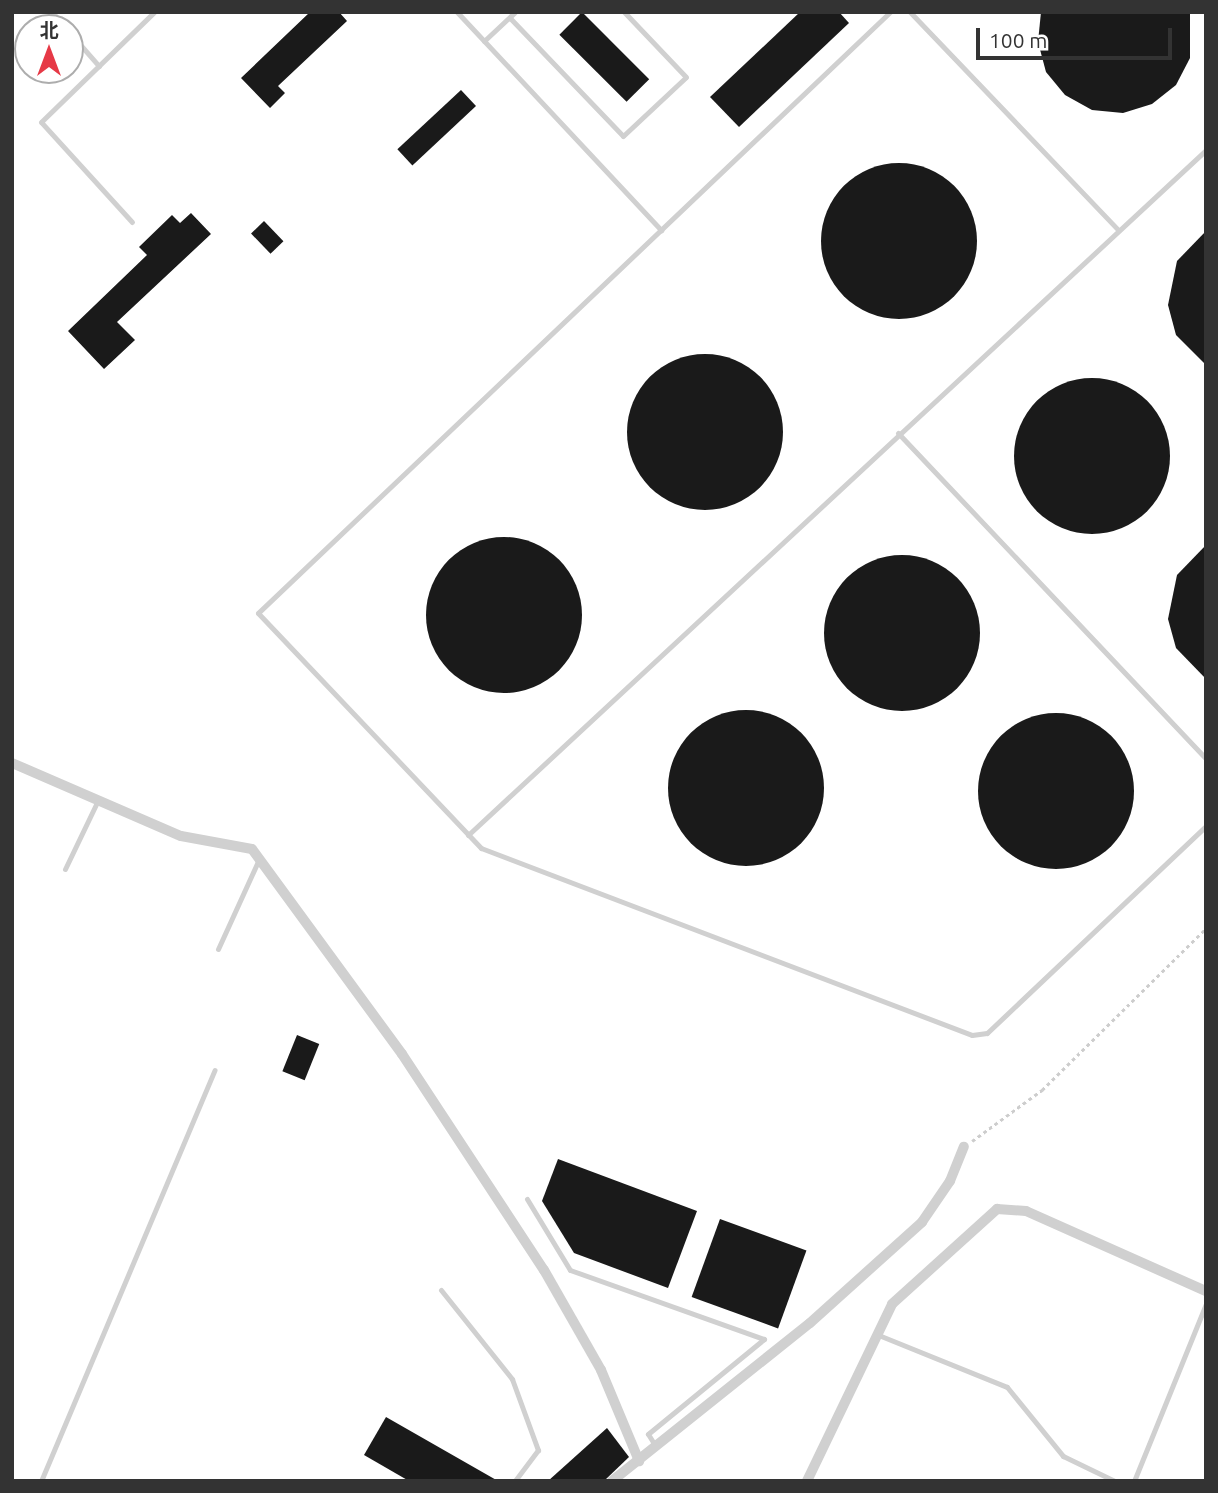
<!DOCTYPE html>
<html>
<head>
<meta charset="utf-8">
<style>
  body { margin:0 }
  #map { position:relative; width:1218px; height:1493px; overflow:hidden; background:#fff; font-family:Ubuntu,"Noto Sans SC",sans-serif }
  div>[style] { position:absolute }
  .building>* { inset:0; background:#1a1a1a; transform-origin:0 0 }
  .round { border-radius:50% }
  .path>* { height:2.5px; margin-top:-1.25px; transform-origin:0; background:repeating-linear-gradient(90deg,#cdcdcd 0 3.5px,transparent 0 7px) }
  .lane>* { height:5px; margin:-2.5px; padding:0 2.5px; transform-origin:2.5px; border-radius:2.5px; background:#d0d0d0 }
  .street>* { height:10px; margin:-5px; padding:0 5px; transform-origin:5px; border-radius:5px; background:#d0d0d0 }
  span { translate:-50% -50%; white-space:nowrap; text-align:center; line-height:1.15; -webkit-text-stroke:7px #fff; paint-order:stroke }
  .frame { position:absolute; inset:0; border:14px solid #333; pointer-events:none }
  .north { position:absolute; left:14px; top:14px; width:70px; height:70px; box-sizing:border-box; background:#fff; border:2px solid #adadad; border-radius:50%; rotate:0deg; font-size:19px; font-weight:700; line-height:28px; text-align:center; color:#333 }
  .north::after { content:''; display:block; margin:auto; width:24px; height:32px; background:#e63946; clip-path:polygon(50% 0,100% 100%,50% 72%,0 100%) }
  .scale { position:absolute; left:976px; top:28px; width:196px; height:32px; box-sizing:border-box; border:4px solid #333; border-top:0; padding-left:9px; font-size:21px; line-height:24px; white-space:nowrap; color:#333; -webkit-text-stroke:5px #fff; paint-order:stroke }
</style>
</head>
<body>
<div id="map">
  <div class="building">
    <i style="clip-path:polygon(310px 12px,339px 12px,347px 21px,278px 86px,285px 93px,270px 108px,241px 78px)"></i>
    <i style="left:582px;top:12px;width:95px;height:32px;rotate:45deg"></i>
    <i style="clip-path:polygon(800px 12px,839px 12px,849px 23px,739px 127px,710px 97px)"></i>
    <i style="clip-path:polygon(1041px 12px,1190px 12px,1190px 58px,1176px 85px,1152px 104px,1123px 113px,1092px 110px,1065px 95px,1046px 72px,1038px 42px)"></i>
    <i style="left:461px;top:90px;width:22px;height:87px;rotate:47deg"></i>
    <i class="round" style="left:821px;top:163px;width:156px;height:156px"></i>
    <i style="clip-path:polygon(191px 213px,211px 234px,117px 322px,135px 340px,104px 369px,68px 331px,147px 255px,139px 247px,172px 215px,180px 223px)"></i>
    <i style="left:264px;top:221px;width:28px;height:18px;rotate:46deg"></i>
    <i style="clip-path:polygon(1206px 231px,1206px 365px,1176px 335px,1168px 305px,1177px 261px)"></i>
    <i class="round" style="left:627px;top:354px;width:156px;height:156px"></i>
    <i class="round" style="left:1014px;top:378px;width:156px;height:156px"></i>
    <i class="round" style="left:426px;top:537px;width:156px;height:156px"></i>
    <i style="clip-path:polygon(1206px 545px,1206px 679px,1176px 648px,1168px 619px,1177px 575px)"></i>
    <i class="round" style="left:824px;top:555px;width:156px;height:156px"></i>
    <i class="round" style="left:668px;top:710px;width:156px;height:156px"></i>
    <i class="round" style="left:978px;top:713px;width:156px;height:156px"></i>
    <i style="left:297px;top:1035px;width:24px;height:39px;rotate:22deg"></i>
    <i style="clip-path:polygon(558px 1159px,697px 1211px,668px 1288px,574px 1253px,542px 1201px)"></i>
    <i style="left:720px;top:1219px;width:92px;height:83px;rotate:20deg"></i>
    <i style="clip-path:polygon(386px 1417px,498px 1481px,409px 1481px,364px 1455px)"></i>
    <i style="clip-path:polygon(607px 1428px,629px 1457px,604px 1481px,548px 1481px)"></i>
  </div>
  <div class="path">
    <i style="left:972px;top:1141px;width:87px;rotate:-36.1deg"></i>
    <i style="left:1042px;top:1090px;width:231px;rotate:-44.6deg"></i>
  </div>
  <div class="lane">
    <i style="left:52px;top:12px;width:21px;rotate:49deg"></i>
    <i style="left:457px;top:12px;width:299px;rotate:46.9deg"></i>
    <i style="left:890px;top:12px;width:872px;rotate:136.44deg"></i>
    <i style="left:258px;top:613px;width:324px;rotate:46.5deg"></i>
    <i style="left:481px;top:848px;width:525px;rotate:20.85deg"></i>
    <i style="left:972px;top:1035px;width:15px;rotate:-8deg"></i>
    <i style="left:987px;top:1033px;width:301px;rotate:-43.4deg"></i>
    <i style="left:910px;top:12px;width:301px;rotate:46.3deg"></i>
    <i style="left:510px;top:18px;width:163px;rotate:46.2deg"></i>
    <i style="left:623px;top:136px;width:86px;rotate:-43.1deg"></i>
    <i style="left:686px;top:77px;width:90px;rotate:-133.6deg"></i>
    <i style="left:70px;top:33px;width:44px;rotate:48.7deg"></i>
    <i style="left:484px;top:41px;width:42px;rotate:-43.1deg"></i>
    <i style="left:132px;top:222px;width:135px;rotate:-132.3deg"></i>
    <i style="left:41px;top:122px;width:158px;rotate:-44.2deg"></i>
    <i style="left:898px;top:433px;width:448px;rotate:46.6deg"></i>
    <i style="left:468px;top:835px;width:1007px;rotate:-42.87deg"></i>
    <i style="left:65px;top:869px;width:76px;rotate:-64.4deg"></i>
    <i style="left:218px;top:949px;width:99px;rotate:-65.5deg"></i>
    <i style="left:527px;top:1199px;width:83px;rotate:58.8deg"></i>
    <i style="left:570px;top:1270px;width:206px;rotate:19.6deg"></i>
    <i style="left:764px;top:1339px;width:150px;rotate:140.7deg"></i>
    <i style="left:648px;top:1434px;width:13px;rotate:58deg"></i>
    <i style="left:441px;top:1290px;width:114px;rotate:51.4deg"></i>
    <i style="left:512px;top:1379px;width:76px;rotate:69.9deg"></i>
    <i style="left:538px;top:1450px;width:39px;rotate:127deg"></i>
    <i style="left:876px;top:1334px;width:141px;rotate:22deg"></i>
    <i style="left:1007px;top:1387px;width:89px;rotate:50.9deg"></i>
    <i style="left:1063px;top:1456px;width:58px;rotate:25.7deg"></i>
    <i style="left:41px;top:1481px;width:446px;rotate:-67.1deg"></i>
    <i style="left:1134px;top:1481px;width:191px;rotate:-67.9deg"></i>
  </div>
  <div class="street">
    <i style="left:12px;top:763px;width:184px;rotate:23.4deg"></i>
    <i style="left:181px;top:836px;width:72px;rotate:10.4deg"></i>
    <i style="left:252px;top:849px;width:254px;rotate:53.8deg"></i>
    <i style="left:402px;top:1054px;width:258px;rotate:56.7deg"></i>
    <i style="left:544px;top:1270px;width:115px;rotate:60.3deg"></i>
    <i style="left:601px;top:1370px;width:99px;rotate:67.3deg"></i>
    <i style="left:612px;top:1481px;width:253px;rotate:-38.6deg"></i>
    <i style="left:810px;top:1323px;width:151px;rotate:-42deg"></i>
    <i style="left:922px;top:1222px;width:50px;rotate:-55.7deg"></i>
    <i style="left:950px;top:1181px;width:37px;rotate:-68deg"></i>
    <i style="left:807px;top:1481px;width:196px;rotate:-64.3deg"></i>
    <i style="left:892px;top:1304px;width:142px;rotate:-42.1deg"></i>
    <i style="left:997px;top:1209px;width:29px;rotate:4deg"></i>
    <i style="left:1026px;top:1211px;width:197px;rotate:24deg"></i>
  </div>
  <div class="frame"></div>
  <div class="north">北</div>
  <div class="scale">100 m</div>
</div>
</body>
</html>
